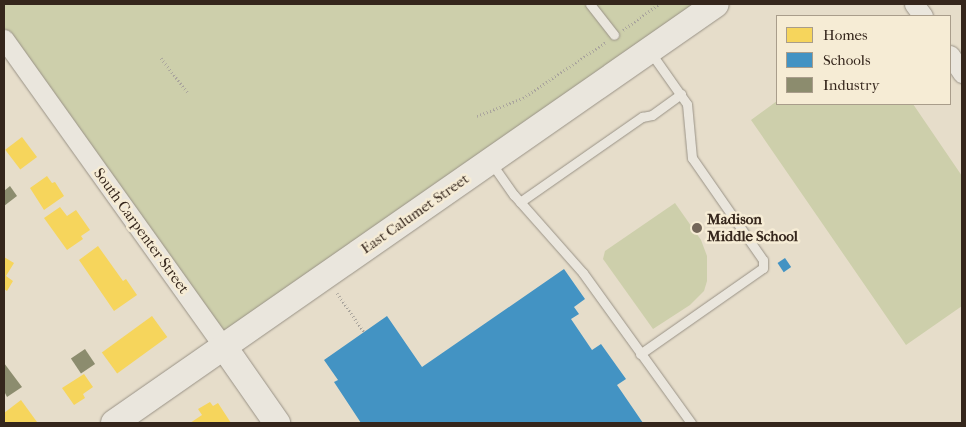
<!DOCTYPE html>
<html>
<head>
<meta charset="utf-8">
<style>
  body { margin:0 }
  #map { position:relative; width:966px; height:427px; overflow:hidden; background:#e6ddca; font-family:"IM FELL French Canon",serif }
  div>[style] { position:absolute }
  .green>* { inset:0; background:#cdcfab }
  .homes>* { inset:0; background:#f6d55c; transform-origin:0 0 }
  .schools>* { inset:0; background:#4393c3; transform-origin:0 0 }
  .industry>* { inset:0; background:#8c8c6e; transform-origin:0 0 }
  .path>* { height:3px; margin-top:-1.5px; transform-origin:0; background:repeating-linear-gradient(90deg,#aaa59d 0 1px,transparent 0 3.5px) }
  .roads { filter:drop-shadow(0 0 1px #999286) drop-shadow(0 0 1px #999286) }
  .lane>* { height:9px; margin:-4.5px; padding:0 4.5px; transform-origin:4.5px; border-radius:4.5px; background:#eae6dd }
  .street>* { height:19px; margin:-9.5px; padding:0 9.5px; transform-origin:9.5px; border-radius:9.5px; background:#eae6dd }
  .secondary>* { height:26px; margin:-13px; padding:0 13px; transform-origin:13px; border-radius:13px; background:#eae6dd }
  .dots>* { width:14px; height:14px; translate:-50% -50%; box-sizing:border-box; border:2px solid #f6ecd5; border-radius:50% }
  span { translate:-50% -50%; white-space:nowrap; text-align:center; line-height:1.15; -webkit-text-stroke:5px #f6ecd5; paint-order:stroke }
  .street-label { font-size:15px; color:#35261c }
  .poi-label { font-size:15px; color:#35261c; font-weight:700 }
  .left { translate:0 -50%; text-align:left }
  .frame { position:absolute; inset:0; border:5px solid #35261c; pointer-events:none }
  .legend { position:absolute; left:776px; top:15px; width:175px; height:90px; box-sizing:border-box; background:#f6ecd5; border:1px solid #a99d8b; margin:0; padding:6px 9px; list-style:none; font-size:15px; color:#35261c }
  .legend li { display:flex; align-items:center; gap:10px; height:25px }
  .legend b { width:25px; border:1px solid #a99d8b }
</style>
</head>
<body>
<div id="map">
  <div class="green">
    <i style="clip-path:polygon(4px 4px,717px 4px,224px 347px,4px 39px)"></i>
    <i style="clip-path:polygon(777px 101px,777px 104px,913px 104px,962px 176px,962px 306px,906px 345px,751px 120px)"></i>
    <i style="clip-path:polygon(675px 203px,701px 240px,707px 256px,707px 281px,704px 291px,690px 305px,653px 329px,603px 259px,605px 251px)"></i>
  </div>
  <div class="homes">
    <i style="left:22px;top:137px;width:25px;height:21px;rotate:53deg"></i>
    <i style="clip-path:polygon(47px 176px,52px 183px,55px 182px,64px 196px,44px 210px,30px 188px)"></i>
    <i style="clip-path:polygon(60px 207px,67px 216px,76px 210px,90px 230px,81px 236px,83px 239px,67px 250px,44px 218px)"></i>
    <i style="clip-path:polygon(98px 246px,123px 281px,126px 279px,137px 295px,114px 311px,79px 260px)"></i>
    <i style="clip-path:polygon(4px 257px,14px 263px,6px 276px,13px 281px,7px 291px,4px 289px)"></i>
    <i style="left:152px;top:316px;width:26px;height:62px;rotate:54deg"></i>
    <i style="clip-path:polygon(84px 374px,93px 387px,83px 394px,85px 398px,74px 405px,62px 388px)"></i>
    <i style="clip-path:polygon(21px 400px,37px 422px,4px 423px,4px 413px)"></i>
    <i style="clip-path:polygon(210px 402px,213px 406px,218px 403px,231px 423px,190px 423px,202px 415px,198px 409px)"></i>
  </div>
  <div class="schools">
    <i style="left:785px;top:258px;width:11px;height:9px;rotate:56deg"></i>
    <i style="clip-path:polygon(564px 269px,585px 299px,574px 307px,579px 314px,571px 319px,592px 350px,601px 344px,626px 379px,617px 385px,643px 423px,361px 423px,334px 382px,338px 380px,324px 360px,387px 316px,422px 367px)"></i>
  </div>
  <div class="industry">
    <i style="clip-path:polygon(10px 186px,17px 196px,4px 206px,4px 191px)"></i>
    <i style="left:85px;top:349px;width:18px;height:17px;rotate:56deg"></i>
    <i style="clip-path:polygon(4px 363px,22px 387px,7px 397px,4px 391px)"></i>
  </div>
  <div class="path">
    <i style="left:623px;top:30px;width:44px;rotate:-35.8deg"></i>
    <i style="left:161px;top:58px;width:44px;rotate:52.4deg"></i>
    <i style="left:477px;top:116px;width:49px;rotate:-21.4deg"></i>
    <i style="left:523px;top:98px;width:100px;rotate:-34deg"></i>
    <i style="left:337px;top:293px;width:47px;rotate:55.3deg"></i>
  </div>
  <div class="roads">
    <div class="lane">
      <i style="left:590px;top:4px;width:39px;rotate:52deg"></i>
      <i style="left:492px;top:164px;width:38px;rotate:55deg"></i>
      <i style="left:514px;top:195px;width:104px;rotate:48.5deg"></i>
      <i style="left:583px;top:273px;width:185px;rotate:54.2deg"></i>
      <i style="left:520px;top:202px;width:149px;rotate:-34.9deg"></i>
      <i style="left:642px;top:117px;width:10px;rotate:-11deg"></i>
      <i style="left:652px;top:115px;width:36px;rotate:-36deg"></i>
      <i style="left:640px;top:354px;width:150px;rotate:-35deg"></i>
      <i style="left:763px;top:268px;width:8px;rotate:-90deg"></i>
      <i style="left:763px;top:260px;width:124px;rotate:-124.8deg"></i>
      <i style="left:692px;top:158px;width:54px;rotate:-95.3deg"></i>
      <i style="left:687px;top:104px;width:62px;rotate:-125.2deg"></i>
    </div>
    <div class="street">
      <i style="left:914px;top:4px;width:15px;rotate:53deg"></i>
      <i style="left:4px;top:39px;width:379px;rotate:54.5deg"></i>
      <i style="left:950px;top:55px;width:22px;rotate:56deg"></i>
    </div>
    <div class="secondary">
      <i style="left:224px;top:347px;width:93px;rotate:55.1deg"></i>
      <i style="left:114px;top:423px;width:733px;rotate:-34.84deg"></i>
    </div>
  </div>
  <div class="dots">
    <i style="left:697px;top:228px;background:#736659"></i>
  </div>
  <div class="street-label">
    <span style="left:415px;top:214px;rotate:-35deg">East Calumet Street</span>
    <span style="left:141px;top:231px;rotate:54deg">South Carpenter Street</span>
  </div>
  <div class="poi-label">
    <span class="left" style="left:707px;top:228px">Madison<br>Middle School</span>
  </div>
  <div class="frame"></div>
  <ul class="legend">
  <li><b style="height:14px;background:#f6d55c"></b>Homes</li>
  <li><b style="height:14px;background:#4393c3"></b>Schools</li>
  <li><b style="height:14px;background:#8c8c6e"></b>Industry</li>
  </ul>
</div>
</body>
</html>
